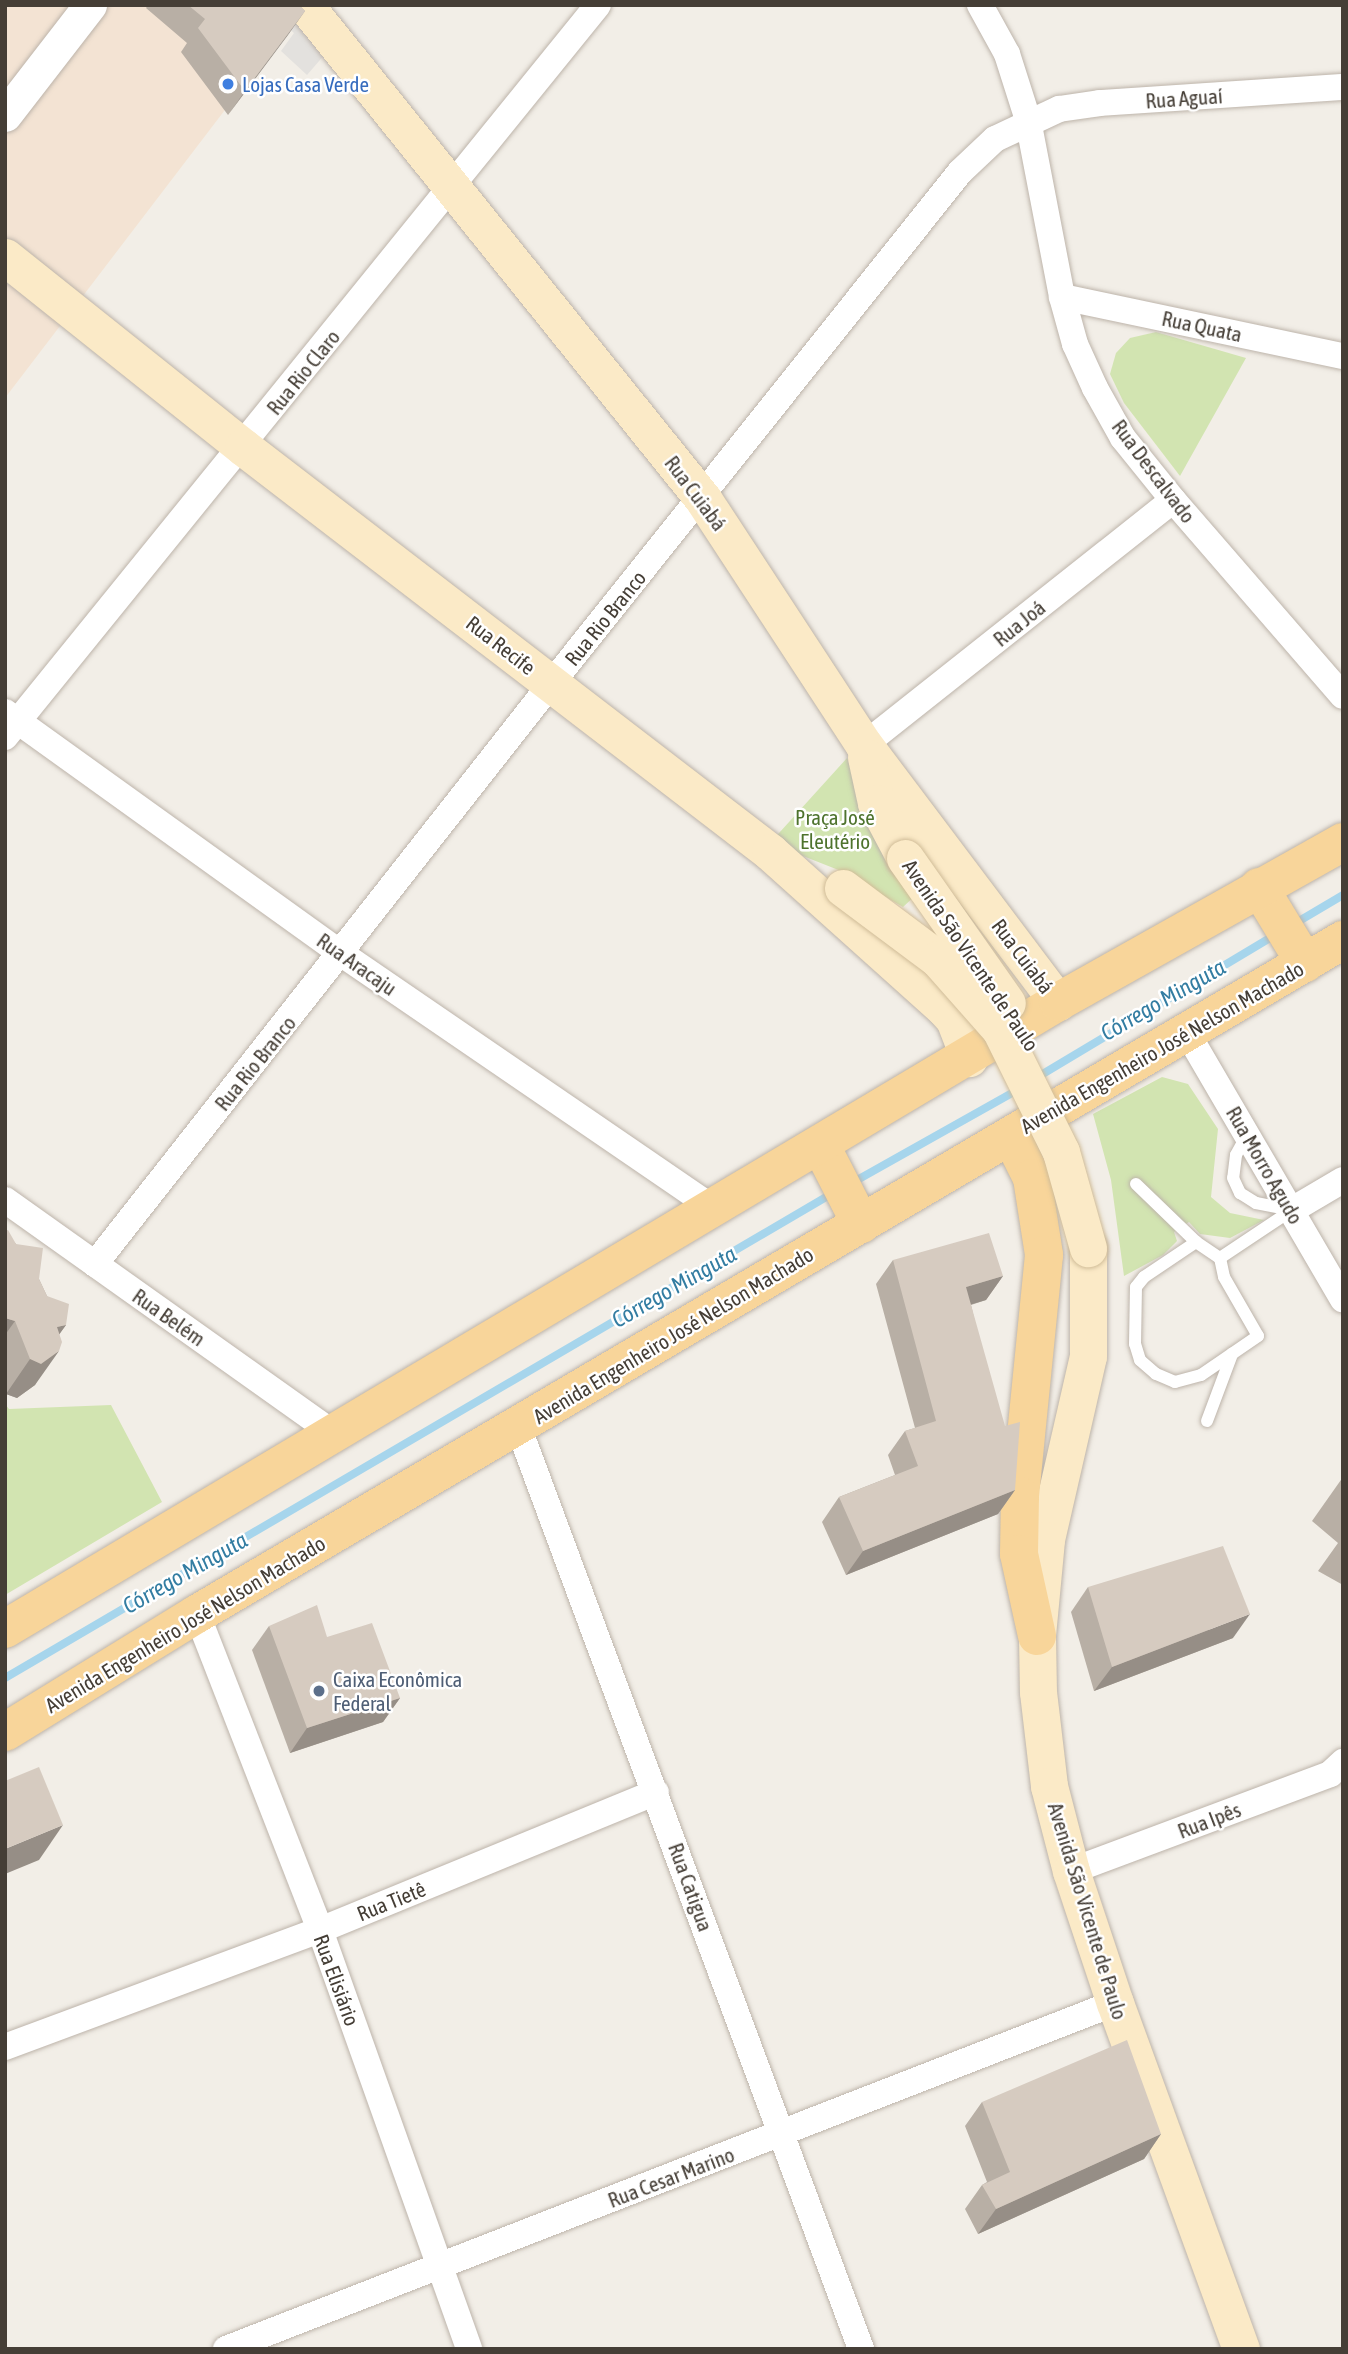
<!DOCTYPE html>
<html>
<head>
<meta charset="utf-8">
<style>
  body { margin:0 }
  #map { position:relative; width:1348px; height:2354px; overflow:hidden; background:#f2eee7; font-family:"Asap Condensed",sans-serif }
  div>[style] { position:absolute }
  .commercial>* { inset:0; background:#f3e3d3 }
  .green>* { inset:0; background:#d2e4b1 }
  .parking>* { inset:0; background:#e3e1de }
  .stream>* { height:8px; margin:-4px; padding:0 4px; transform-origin:4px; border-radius:4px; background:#a6d5ec }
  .roads { filter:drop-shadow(0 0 2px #bdb4aa) drop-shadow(0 0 2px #bdb4aa) }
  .service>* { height:12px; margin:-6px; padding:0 6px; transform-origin:6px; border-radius:6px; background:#fff }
  .minor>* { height:26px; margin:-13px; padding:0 13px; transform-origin:13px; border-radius:13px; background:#fff }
  .tertiary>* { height:33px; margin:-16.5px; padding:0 16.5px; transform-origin:16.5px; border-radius:16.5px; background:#fff }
  .secondary>* { height:37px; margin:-18.5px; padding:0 18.5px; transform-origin:18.5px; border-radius:18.5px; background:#fbeac7 }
  .primary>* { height:38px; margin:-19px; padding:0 19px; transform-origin:19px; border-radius:19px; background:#f8d59a }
  .bridges { filter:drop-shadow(0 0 2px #d0bc98) drop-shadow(0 0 2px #d0bc98) }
  .secondary-bridge>* { height:37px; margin:-18.5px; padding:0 18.5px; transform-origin:18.5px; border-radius:18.5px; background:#fbeac7 }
  .wall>* { inset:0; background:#b8afa5 }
  .shaded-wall>* { inset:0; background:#968e86 }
  .building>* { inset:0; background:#d6cbc0 }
  .dots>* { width:19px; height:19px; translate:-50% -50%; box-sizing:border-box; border:4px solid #fff; border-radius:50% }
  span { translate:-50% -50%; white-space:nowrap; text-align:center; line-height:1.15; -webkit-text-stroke:5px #fff; paint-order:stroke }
  .shop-label { font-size:21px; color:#366cbe }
  .left { translate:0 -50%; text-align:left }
  .street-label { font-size:21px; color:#453e36 }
  .park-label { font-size:21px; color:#4e732d }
  .service-label { font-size:21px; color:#4e5e75 }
  .water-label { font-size:23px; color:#337da2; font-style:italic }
  .frame { position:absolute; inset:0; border:7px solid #453e36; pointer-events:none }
</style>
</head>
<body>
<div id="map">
  <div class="commercial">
    <i style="clip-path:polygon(5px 5px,305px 5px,5px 398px)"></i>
  </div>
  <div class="green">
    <i style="clip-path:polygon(1156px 332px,1246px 358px,1180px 476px,1124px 403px,1110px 374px,1116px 353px,1130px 338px)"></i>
    <i style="clip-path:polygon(847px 758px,876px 830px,917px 894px,903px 907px,841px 871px,770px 843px)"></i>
    <i style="clip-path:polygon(1162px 1077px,1188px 1084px,1218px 1129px,1211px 1197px,1230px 1213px,1264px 1220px,1230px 1238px,1200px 1234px,1189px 1222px,1174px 1232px,1177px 1241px,1163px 1255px,1124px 1276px,1111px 1180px,1093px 1114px)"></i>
    <i style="clip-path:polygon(5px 1404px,9px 1409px,111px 1405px,162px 1502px,5px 1595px)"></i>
  </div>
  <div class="parking">
    <i style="clip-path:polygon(262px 5px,280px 5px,326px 53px,307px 75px,281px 51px,294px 33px)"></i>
  </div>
  <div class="stream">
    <i style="left:1294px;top:924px;width:57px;rotate:-30.6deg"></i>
    <i style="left:1036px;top:1078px;width:281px;rotate:-30.9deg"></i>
    <i style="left:850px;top:1184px;width:194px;rotate:-29.3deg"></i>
    <i style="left:5px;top:1678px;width:960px;rotate:-30.36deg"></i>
  </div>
  <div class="roads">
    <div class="service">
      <i style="left:1247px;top:1135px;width:23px;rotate:119deg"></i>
      <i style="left:1236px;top:1155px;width:23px;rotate:97deg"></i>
      <i style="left:1233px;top:1178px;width:17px;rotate:65deg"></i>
      <i style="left:1240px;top:1193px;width:19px;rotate:32deg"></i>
      <i style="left:1256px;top:1203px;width:33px;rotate:11deg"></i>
      <i style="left:1136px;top:1184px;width:83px;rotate:44deg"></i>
      <i style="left:1220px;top:1258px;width:19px;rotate:78deg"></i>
      <i style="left:1224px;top:1277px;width:68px;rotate:60deg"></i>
      <i style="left:1258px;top:1336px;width:69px;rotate:145.6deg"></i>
      <i style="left:1201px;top:1375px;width:27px;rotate:165deg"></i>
      <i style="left:1175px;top:1382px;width:21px;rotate:-157deg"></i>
      <i style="left:1156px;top:1374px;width:21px;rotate:-139deg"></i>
      <i style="left:1140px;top:1360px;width:17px;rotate:-107deg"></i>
      <i style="left:1135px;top:1344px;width:57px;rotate:-89deg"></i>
      <i style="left:1136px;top:1287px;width:13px;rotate:-51deg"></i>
      <i style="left:1144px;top:1277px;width:63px;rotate:-33.9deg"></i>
      <i style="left:1196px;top:1242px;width:29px;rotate:34deg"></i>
      <i style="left:1220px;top:1258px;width:87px;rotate:-33.7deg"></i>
      <i style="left:1207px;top:1421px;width:72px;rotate:-69.5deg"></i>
    </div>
    <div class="minor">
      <i style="left:980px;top:5px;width:56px;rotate:61.1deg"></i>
      <i style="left:1007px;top:54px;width:69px;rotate:72.3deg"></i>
      <i style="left:1028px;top:120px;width:180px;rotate:79.1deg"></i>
      <i style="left:1062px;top:297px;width:49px;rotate:74.5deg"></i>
      <i style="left:1075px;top:344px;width:48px;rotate:65.6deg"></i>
      <i style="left:1095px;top:388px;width:57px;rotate:60.8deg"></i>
      <i style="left:1123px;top:438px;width:80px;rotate:51.1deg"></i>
      <i style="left:1173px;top:500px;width:259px;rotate:49.1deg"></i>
      <i style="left:1062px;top:297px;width:287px;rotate:11.9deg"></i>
      <i style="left:5px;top:712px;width:415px;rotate:35.7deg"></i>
      <i style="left:342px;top:954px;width:451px;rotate:34.4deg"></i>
      <i style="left:5px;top:737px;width:942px;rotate:-50.99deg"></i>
      <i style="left:864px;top:745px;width:394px;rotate:-38.4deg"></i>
      <i style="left:1186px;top:1031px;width:311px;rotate:59.7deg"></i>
      <i style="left:5px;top:1200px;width:402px;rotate:35.4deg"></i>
      <i style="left:1292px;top:1210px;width:59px;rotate:-30.5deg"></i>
      <i style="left:95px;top:1264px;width:738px;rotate:-51.83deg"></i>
      <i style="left:551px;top:684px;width:655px;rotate:-51.38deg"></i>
      <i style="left:960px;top:172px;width:48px;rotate:-43.3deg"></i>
      <i style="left:995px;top:139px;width:71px;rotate:-25.1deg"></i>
      <i style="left:1059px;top:109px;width:41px;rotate:-8.3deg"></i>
      <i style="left:1100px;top:103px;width:244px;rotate:-3.8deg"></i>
      <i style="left:518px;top:1426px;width:985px;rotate:69.61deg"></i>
      <i style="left:197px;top:1614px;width:339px;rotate:68.7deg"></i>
      <i style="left:320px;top:1930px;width:445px;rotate:70.4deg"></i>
      <i style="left:1071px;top:1871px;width:277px;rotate:-20.5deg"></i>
      <i style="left:1330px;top:1774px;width:18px;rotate:-43deg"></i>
      <i style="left:5px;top:2047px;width:336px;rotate:-20.4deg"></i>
      <i style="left:320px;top:1930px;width:363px;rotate:-22.3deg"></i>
      <i style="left:226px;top:2349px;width:954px;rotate:-21.27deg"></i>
    </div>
    <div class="tertiary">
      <i style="left:5px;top:115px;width:139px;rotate:-52.3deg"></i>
    </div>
    <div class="secondary">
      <i style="left:305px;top:5px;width:634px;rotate:51.14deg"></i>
      <i style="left:703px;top:499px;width:294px;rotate:56.8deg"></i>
      <i style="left:864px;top:745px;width:322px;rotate:53deg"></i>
      <i style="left:5px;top:257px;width:305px;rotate:38.6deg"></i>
      <i style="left:243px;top:447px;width:665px;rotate:37.54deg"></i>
      <i style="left:770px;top:852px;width:234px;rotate:41.9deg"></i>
      <i style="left:944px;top:1008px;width:15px;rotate:48deg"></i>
      <i style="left:954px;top:1019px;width:42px;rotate:69deg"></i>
      <i style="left:866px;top:757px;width:47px;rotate:77.7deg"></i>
      <i style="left:876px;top:803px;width:62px;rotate:62.2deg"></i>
      <i style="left:1088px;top:1248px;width:108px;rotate:90deg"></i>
      <i style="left:1088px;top:1356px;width:189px;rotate:102.9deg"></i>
      <i style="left:1046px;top:1540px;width:96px;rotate:95.4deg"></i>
      <i style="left:1037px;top:1636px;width:56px;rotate:89deg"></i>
      <i style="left:1038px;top:1692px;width:95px;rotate:83.3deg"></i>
      <i style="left:1049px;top:1786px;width:88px;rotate:75.5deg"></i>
      <i style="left:1071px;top:1871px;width:139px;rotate:71.6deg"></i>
      <i style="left:1115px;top:2003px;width:368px;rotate:70deg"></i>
    </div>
    <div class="primary">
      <i style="left:1259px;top:887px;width:89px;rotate:58.8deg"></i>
      <i style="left:1011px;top:1136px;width:47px;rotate:63.4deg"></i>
      <i style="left:1032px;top:1178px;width:78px;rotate:81.1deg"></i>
      <i style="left:1044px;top:1255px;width:242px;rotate:95.7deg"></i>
      <i style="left:1020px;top:1496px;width:58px;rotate:91deg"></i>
      <i style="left:1019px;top:1554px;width:84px;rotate:77.6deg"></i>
      <i style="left:821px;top:1146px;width:88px;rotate:62.9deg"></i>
      <i style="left:5px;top:1629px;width:1226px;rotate:-30.77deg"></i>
      <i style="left:1058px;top:1002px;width:327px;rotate:-29.3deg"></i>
      <i style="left:5px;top:1732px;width:225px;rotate:-31.6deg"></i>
      <i style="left:197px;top:1614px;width:1330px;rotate:-30.46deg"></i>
    </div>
  </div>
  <div class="bridges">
    <div class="secondary-bridge">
      <i style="left:905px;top:858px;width:177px;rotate:54.9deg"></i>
      <i style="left:843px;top:888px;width:119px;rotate:36.8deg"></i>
      <i style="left:938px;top:959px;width:94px;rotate:48.5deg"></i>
      <i style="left:1000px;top:1029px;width:137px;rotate:63.6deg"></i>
      <i style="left:1061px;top:1152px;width:100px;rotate:74.3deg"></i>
    </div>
  </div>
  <div class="wall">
    <i style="clip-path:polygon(148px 5px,299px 5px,305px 11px,228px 115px,181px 52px,187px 43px,146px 8px)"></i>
    <i style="clip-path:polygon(5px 1231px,16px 1244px,39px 1279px,47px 1296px,66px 1325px,59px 1334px,35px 1385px,17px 1398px,6px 1394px,5px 1392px)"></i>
    <i style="clip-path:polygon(893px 1260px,1003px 1276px,986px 1300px,971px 1305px,1015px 1490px,998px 1514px,846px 1575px,822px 1522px,839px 1497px,895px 1475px,888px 1455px,905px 1431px,915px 1428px,876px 1284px)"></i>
    <i style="clip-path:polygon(1343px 1477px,1343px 1585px,1318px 1571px,1338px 1543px,1312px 1521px)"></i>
    <i style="clip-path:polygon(1088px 1587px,1233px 1638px,1094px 1691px,1071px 1612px)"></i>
    <i style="clip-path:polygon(269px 1626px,327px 1637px,400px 1698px,383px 1722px,290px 1753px,252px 1650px)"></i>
    <i style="clip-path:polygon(982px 2102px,1161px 2134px,1144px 2159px,978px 2234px,965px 2209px,982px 2185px,987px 2182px,965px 2126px)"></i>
  </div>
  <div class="shaded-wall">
    <i style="clip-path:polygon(305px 11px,288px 35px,228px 115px,245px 91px)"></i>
    <i style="clip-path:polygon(1003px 1276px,986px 1300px,949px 1311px,966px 1287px)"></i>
    <i style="clip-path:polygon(5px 1318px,15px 1321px,5px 1335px)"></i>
    <i style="clip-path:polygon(66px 1325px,41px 1360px,59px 1351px,35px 1385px,17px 1398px,6px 1394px,30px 1359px,57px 1327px)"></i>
    <i style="clip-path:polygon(1015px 1490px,998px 1514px,846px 1575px,863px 1551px)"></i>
    <i style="clip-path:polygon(1250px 1614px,1233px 1638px,1094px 1691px,1112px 1667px)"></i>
    <i style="clip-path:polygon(400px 1698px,383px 1722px,290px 1753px,307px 1728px)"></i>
    <i style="clip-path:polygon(63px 1825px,39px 1860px,5px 1874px,5px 1849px)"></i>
    <i style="clip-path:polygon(1161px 2134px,1144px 2159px,978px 2234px,996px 2209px)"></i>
  </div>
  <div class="building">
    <i style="clip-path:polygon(188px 5px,299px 5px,305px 11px,245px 91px,198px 28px,205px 19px)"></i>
    <i style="clip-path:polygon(8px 1230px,16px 1244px,43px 1248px,39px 1279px,47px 1296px,69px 1304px,66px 1325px,57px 1327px,62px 1342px,59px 1351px,41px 1364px,30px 1359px,15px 1321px,5px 1318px,5px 1231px)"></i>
    <i style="clip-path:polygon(989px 1233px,1003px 1276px,966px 1287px,1005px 1426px,1020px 1422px,1015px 1490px,863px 1551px,839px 1497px,918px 1466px,905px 1431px,936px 1421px,893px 1260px)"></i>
    <i style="clip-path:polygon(1223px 1546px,1250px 1614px,1112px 1667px,1088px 1587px)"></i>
    <i style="clip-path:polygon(317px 1605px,327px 1637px,372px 1623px,400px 1698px,307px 1728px,269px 1626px)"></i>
    <i style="clip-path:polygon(39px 1767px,63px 1825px,5px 1849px,5px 1781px)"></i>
    <i style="clip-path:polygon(1127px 2040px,1161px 2134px,996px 2209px,982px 2185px,1010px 2172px,982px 2102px)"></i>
  </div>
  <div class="dots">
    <i style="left:228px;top:84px;background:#3f7fe0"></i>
    <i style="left:319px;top:1691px;background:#5c6f8a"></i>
  </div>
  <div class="shop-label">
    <span class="left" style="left:242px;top:84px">Lojas Casa Verde</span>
  </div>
  <div class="street-label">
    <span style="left:1184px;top:98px;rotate:-4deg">Rua Aguaí</span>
    <span style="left:1202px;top:326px;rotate:12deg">Rua Quata</span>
    <span style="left:303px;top:372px;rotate:-51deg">Rua Rio Claro</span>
    <span style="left:1154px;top:471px;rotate:53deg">Rua Descalvado</span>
    <span style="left:696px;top:493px;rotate:53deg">Rua Cuiabá</span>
    <span style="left:605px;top:618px;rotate:-51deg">Rua Rio Branco</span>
    <span style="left:1019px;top:623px;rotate:-39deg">Rua Joá</span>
    <span style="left:501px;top:645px;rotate:38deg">Rua Recife</span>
    <span style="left:971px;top:955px;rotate:56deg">Avenida São Vicente de Paulo</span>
    <span style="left:1023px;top:956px;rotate:53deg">Rua Cuiabá</span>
    <span style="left:357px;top:964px;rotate:35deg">Rua Aracaju</span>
    <span style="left:1162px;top:1047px;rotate:-30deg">Avenida Engenheiro José Nelson Machado</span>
    <span style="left:255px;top:1063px;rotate:-51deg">Rua Rio Branco</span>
    <span style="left:1265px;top:1165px;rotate:60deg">Rua Morro Agudo</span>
    <span style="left:169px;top:1317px;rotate:35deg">Rua Belém</span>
    <span style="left:673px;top:1335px;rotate:-31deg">Avenida Engenheiro José Nelson Machado</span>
    <span style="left:185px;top:1624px;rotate:-31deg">Avenida Engenheiro José Nelson Machado</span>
    <span style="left:1209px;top:1820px;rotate:-21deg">Rua Ipês</span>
    <span style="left:691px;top:1887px;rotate:70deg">Rua Catigua</span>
    <span style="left:391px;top:1901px;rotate:-22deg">Rua Tietê</span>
    <span style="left:1088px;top:1911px;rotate:73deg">Avenida São Vicente de Paulo</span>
    <span style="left:337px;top:1980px;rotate:70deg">Rua Elisiário</span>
    <span style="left:671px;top:2177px;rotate:-21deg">Rua Cesar Marino</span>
  </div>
  <div class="park-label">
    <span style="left:835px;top:829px">Praça José<br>Eleutério</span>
  </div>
  <div class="service-label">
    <span class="left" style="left:333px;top:1691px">Caixa Econômica<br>Federal</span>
  </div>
  <div class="water-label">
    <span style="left:1163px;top:1000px;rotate:-30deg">Córrego Minguta</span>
    <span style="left:674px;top:1287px;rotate:-30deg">Córrego Minguta</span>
    <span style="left:185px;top:1573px;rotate:-30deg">Córrego Minguta</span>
  </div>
  <div class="frame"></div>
</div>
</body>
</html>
